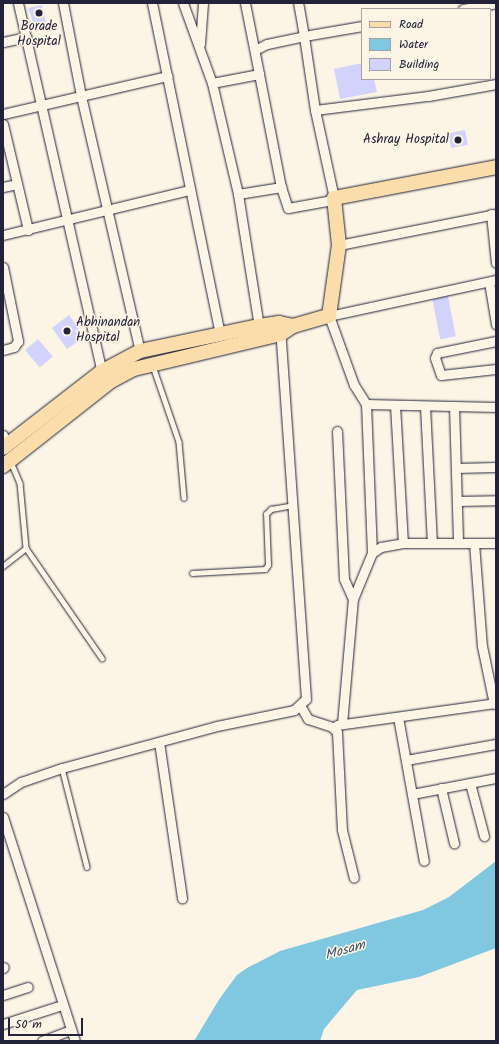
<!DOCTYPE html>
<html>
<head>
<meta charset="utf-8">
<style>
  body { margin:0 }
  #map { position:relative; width:499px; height:1044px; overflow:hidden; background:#fcf5e5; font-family:Kalam,sans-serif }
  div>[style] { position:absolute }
  .water>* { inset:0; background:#7fc8e0 }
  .building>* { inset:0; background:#d2d3fc; transform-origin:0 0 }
  .roads { filter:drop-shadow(0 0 1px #22223b) drop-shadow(0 0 1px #22223b) }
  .service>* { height:4.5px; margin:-2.25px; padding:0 2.25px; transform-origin:2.25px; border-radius:2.25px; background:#fcf5e5 }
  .minor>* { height:9px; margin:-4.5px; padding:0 4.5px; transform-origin:4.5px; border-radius:4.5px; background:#fcf5e5 }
  .primary>* { height:14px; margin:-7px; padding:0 7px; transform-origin:7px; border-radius:7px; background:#faddab }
  .dots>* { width:11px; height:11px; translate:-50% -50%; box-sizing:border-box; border:2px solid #fcf5e5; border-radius:50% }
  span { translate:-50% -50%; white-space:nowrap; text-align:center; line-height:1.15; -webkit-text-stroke:3px #fcf5e5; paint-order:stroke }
  .poi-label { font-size:13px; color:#22223b }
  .right { translate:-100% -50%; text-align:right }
  .left { translate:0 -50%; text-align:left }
  .water-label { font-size:14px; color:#3e546d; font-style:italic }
  .frame { position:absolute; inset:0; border:4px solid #22223b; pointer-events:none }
  .legend { position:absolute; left:361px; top:8px; width:130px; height:72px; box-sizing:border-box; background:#fcf5e5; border:1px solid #a5a1a1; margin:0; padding:5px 7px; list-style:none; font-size:12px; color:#22223b }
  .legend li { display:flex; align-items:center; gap:8px; height:20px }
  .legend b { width:20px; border:1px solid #a5a1a1 }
  .scale { position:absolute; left:8px; top:1018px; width:75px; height:18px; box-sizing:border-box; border:2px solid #22223b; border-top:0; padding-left:5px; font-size:12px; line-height:14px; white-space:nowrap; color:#22223b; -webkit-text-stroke:3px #fcf5e5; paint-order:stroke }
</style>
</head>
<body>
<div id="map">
  <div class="water">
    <i style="clip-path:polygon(496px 861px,496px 948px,419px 977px,357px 990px,324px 1029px,320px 1041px,194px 1041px,220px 998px,237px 975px,247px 968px,280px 951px,423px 910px,449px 897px)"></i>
  </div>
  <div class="building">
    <i style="clip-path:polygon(42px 5px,47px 28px,36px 30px,28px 8px)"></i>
    <i style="clip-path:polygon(362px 63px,362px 79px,374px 79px,377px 92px,340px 99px,334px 69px)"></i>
    <i style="left:465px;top:130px;width:15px;height:17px;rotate:79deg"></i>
    <i style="left:448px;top:296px;width:41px;height:16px;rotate:79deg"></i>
    <i style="clip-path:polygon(69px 315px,79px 329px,75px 331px,81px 339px,67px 349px,52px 328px)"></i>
    <i style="left:38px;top:339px;width:23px;height:17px;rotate:50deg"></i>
  </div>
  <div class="roads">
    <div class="service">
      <i style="left:153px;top:366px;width:80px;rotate:71.1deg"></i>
      <i style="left:179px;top:442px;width:56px;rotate:84.9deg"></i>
      <i style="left:11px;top:462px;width:23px;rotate:67deg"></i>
      <i style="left:20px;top:483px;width:65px;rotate:84.7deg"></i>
      <i style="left:26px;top:548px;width:134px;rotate:55.4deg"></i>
      <i style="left:3px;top:566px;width:29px;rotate:-38deg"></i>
      <i style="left:192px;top:573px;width:73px;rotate:-3.1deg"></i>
      <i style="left:265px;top:569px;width:5px;rotate:-53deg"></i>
      <i style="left:268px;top:565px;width:51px;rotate:-92.2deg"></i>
      <i style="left:266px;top:514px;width:7px;rotate:-45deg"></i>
      <i style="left:271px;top:509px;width:22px;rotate:-10deg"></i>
      <i style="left:62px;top:768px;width:102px;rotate:75.8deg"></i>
    </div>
    <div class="minor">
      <i style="left:18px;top:3px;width:383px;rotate:77.2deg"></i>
      <i style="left:63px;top:3px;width:95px;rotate:79deg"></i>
      <i style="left:81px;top:96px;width:262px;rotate:77deg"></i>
      <i style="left:152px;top:3px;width:337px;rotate:78.4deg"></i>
      <i style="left:183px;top:3px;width:85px;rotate:70.1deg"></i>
      <i style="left:212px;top:83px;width:114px;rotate:76.8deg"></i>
      <i style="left:238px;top:194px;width:134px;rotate:81deg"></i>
      <i style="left:245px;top:3px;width:72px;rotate:78.8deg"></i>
      <i style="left:463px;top:9px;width:34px;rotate:-10deg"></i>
      <i style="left:3px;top:42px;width:24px;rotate:-12deg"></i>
      <i style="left:200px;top:44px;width:41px;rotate:-85.8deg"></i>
      <i style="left:255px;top:50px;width:13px;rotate:-27deg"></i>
      <i style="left:267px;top:44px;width:38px;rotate:-12deg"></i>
      <i style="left:304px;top:36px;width:34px;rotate:-100deg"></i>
      <i style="left:212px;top:83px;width:48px;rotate:-10.8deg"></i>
      <i style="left:259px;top:74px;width:115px;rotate:79deg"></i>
      <i style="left:315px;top:110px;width:114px;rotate:-7.1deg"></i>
      <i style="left:428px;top:96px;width:69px;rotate:-10deg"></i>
      <i style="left:3px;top:114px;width:169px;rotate:-13deg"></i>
      <i style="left:3px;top:124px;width:109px;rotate:76.7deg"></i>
      <i style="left:3px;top:187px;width:14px;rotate:-12deg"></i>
      <i style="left:238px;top:194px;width:44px;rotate:-9.2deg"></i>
      <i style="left:281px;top:187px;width:22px;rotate:72deg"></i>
      <i style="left:288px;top:208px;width:45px;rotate:-10.3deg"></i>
      <i style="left:334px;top:198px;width:90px;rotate:-102.2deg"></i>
      <i style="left:315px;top:110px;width:75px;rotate:-98.5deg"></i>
      <i style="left:304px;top:36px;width:59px;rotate:-9.8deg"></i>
      <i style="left:491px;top:214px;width:49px;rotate:84.2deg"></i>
      <i style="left:3px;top:235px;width:191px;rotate:-13.6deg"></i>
      <i style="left:339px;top:245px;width:160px;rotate:-11.2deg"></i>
      <i style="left:3px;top:267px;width:76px;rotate:78.5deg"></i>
      <i style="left:18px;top:341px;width:7px;rotate:124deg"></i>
      <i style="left:14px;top:347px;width:11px;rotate:165deg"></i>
      <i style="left:489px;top:282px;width:43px;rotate:80.5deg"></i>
      <i style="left:496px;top:341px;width:60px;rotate:168.5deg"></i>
      <i style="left:437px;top:353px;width:5px;rotate:112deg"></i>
      <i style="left:435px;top:358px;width:18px;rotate:71deg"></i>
      <i style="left:441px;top:375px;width:55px;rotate:-6.2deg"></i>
      <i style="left:366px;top:404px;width:130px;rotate:1.3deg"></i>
      <i style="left:395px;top:405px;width:138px;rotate:86.7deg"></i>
      <i style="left:425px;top:406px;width:137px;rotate:87.1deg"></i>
      <i style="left:454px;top:406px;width:137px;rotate:88.3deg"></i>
      <i style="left:337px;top:431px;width:148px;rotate:87.3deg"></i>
      <i style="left:344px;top:579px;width:22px;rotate:66deg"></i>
      <i style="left:3px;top:435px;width:11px;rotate:80deg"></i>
      <i style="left:456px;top:468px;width:40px;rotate:-1.4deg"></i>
      <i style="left:457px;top:501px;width:39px;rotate:-1deg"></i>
      <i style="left:474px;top:543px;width:103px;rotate:85.6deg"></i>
      <i style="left:482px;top:646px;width:59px;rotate:78.3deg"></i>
      <i style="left:372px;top:553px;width:149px;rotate:-92.3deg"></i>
      <i style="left:366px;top:404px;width:22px;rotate:-122deg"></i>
      <i style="left:354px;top:385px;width:73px;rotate:-109.9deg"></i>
      <i style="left:329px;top:316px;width:171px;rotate:-12.2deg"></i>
      <i style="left:301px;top:707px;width:14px;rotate:60deg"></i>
      <i style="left:308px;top:719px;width:25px;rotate:18deg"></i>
      <i style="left:332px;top:727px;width:7px;rotate:45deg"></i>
      <i style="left:337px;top:732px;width:98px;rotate:87.1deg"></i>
      <i style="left:342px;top:830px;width:49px;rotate:76deg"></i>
      <i style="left:398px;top:717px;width:146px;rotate:79.8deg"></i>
      <i style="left:342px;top:724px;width:125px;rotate:-85deg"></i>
      <i style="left:353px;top:599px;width:50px;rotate:-67.6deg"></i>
      <i style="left:372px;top:553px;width:11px;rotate:-34deg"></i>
      <i style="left:381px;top:547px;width:22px;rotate:-10deg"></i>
      <i style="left:403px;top:543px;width:93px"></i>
      <i style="left:337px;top:725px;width:161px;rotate:-7.9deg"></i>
      <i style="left:159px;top:742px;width:158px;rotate:81.6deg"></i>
      <i style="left:406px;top:760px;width:91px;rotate:-10.1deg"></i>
      <i style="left:470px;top:783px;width:55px;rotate:75.2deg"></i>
      <i style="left:441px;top:788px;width:57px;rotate:76.7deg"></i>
      <i style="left:3px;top:794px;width:22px;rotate:-34deg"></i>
      <i style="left:21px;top:782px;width:43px;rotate:-18.9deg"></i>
      <i style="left:62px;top:768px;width:161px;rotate:-15.2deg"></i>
      <i style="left:217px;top:726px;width:79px;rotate:-11.7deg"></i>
      <i style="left:294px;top:710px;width:16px;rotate:-43deg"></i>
      <i style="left:306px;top:699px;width:369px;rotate:-94deg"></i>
      <i style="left:412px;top:794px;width:86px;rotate:-10.8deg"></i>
      <i style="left:3px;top:817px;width:235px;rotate:72.2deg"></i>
      <i style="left:3px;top:968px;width:1px;rotate:-45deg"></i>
      <i style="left:3px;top:995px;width:26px;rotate:-18deg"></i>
      <i style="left:3px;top:1024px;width:62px;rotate:-17.9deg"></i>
      <i style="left:42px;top:1041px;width:31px;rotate:-21deg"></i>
    </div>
    <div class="primary">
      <i style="left:3px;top:448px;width:124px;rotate:-37.8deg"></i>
      <i style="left:101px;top:372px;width:44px;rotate:-28.3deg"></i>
      <i style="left:140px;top:351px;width:122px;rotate:-11.9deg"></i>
      <i style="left:259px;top:326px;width:20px;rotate:-9deg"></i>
      <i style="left:279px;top:323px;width:14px;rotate:12deg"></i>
      <i style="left:3px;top:466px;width:137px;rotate:-38.2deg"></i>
      <i style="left:111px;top:381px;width:26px;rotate:-28deg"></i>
      <i style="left:134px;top:369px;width:151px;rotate:-13.4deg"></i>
      <i style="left:281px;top:334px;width:14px;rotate:-34deg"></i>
      <i style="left:293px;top:326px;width:37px;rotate:-16deg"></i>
      <i style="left:329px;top:316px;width:72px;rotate:-82deg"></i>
      <i style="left:339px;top:245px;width:47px;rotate:-96.1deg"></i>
      <i style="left:334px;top:198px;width:165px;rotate:-10.8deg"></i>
    </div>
  </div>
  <div class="dots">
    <i style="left:39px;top:13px;background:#22223b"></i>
    <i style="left:458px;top:140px;background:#22223b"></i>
    <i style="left:67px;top:331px;background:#22223b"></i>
  </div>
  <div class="poi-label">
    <span style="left:39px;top:35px">Borade<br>Hospital</span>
    <span class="right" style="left:449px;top:140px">Ashray Hospital</span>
    <span class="left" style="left:76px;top:331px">Abhinandan<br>Hospital</span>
  </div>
  <div class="water-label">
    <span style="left:345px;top:950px;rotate:-16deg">Mosam</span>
  </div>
  <div class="frame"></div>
  <ul class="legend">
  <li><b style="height:5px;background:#faddab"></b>Road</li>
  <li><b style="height:11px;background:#7fc8e0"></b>Water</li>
  <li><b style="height:11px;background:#d2d3fc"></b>Building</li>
  </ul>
  <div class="scale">50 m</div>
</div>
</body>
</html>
